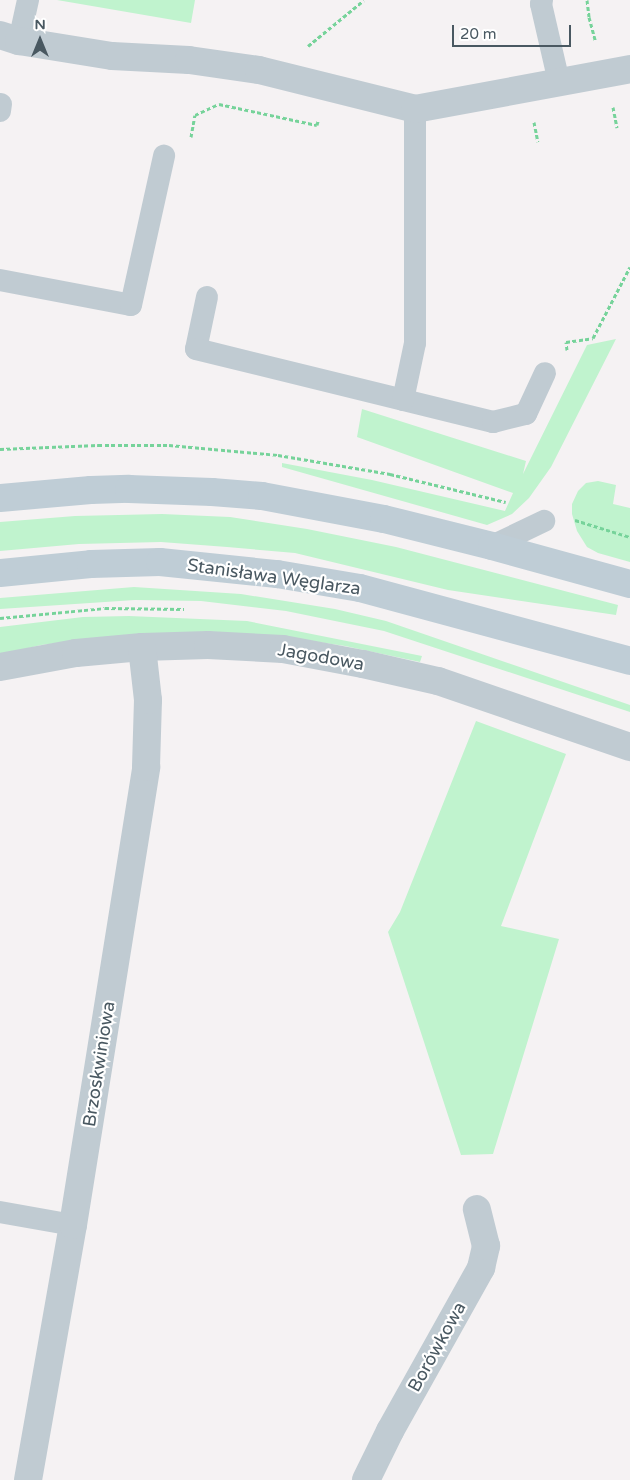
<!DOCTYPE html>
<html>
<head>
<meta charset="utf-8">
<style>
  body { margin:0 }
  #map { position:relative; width:630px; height:1480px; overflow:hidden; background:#f5f2f3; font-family:"Varela Round",sans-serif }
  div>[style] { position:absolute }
  .green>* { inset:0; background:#c0f3ce }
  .path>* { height:3px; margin-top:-1.5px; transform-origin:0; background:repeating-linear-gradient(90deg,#76d39a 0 4px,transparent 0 6.5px) }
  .lane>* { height:22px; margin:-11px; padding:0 11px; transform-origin:11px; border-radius:11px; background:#c0cbd2 }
  .street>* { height:28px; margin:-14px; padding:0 14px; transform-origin:14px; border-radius:14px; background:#c0cbd2 }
  .secondary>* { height:28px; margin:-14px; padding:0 14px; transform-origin:14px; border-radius:14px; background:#bfcdd6 }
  span { translate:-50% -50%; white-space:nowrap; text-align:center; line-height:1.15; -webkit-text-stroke:4.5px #fff; paint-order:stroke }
  .street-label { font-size:18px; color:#495861 }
  .north { position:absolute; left:15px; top:15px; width:50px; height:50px; -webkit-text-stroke:4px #fff; paint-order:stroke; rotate:0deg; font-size:14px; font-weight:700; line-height:20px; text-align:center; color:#495861 }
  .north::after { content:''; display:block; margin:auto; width:18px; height:22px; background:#495861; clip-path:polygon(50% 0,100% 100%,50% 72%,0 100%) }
  .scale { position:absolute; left:452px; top:25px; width:119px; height:22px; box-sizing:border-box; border:2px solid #495861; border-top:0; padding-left:6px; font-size:15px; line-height:18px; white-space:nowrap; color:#495861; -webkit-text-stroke:4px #fff; paint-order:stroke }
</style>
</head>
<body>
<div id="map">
  <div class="green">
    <i style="clip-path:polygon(57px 0,195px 0,191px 23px)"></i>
    <i style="clip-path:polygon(616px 339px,551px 467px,529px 498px,512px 514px,487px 525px,282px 467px,282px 463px,372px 480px,505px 511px,513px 493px,357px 437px,362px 409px,526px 461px,523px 474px,587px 345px)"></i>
    <i style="clip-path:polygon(598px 481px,616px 485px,613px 504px,630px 508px,630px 562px,598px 553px,587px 547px,577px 531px,572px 514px,572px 504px,578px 491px,586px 483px)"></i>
    <i style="clip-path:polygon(162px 514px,230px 517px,307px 529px,396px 547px,618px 605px,616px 615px,448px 590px,295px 553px,227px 547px,161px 542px,79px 544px,0 551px,0 522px,75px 516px)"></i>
    <i style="clip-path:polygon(134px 587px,241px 594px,335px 609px,386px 621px,630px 705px,630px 712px,384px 631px,286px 611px,201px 601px,135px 600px,0 609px,0 598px)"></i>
    <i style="clip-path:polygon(129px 616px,247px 621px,422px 656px,420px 662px,345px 646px,291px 638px,129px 635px,41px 645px,0 655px,0 627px,83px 617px)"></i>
    <i style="clip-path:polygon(476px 721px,566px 754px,501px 926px,559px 939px,493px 1154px,461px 1155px,388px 932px,400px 912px)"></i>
  </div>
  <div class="path">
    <i style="left:587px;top:0;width:17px;rotate:83deg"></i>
    <i style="left:589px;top:17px;width:24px;rotate:75deg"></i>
    <i style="left:308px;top:46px;width:72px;rotate:-39.4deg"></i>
    <i style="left:613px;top:107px;width:21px;rotate:79deg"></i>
    <i style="left:534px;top:122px;width:20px;rotate:79deg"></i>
    <i style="left:191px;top:137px;width:22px;rotate:-80deg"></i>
    <i style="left:195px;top:115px;width:26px;rotate:-25deg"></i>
    <i style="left:219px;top:104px;width:100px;rotate:12.1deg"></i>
    <i style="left:317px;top:125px;width:4px;rotate:-76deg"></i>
    <i style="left:567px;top:350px;width:8px;rotate:-97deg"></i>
    <i style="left:566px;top:342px;width:27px;rotate:-8deg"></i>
    <i style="left:593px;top:338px;width:80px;rotate:-62.5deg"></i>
    <i style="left:0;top:449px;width:98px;rotate:-2.3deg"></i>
    <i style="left:98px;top:445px;width:71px"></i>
    <i style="left:169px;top:445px;width:109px;rotate:5.2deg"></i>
    <i style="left:278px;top:455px;width:114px;rotate:9.6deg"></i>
    <i style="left:390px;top:474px;width:119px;rotate:13.6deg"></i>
    <i style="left:575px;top:520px;width:58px;rotate:17.2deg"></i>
    <i style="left:0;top:618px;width:105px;rotate:-5.4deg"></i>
    <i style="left:105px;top:608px;width:79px;rotate:0.7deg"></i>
  </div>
  <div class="lane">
    <i style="left:542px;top:0;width:4px;rotate:104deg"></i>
    <i style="left:541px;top:4px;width:80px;rotate:77deg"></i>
    <i style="left:19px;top:41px;width:42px;rotate:-77.6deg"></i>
    <i style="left:0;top:111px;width:7px;rotate:-82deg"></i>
    <i style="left:0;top:280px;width:133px;rotate:10.8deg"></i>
    <i style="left:131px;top:305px;width:153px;rotate:-77.5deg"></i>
    <i style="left:207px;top:297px;width:53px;rotate:101.9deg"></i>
    <i style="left:196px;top:349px;width:306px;rotate:13.8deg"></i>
    <i style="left:493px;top:422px;width:34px;rotate:-14deg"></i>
    <i style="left:526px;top:414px;width:45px;rotate:-65.1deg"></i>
    <i style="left:403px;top:400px;width:58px;rotate:-78.1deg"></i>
    <i style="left:415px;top:343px;width:234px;rotate:-90deg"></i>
    <i style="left:492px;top:546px;width:58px;rotate:-25.7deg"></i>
    <i style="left:0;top:1212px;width:74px;rotate:10.1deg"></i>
  </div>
  <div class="street">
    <i style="left:0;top:35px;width:20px;rotate:18deg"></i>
    <i style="left:19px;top:41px;width:94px;rotate:9.2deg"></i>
    <i style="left:112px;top:56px;width:77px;rotate:3deg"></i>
    <i style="left:189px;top:60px;width:71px;rotate:8.1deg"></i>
    <i style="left:259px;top:70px;width:161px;rotate:14deg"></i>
    <i style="left:415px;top:109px;width:219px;rotate:-10.5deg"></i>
    <i style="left:0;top:667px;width:77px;rotate:-10.4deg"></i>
    <i style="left:76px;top:653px;width:66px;rotate:-5.2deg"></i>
    <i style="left:142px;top:647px;width:66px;rotate:-1.7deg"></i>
    <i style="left:208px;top:645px;width:75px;rotate:3.1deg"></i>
    <i style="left:283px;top:649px;width:81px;rotate:10.6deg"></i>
    <i style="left:363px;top:664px;width:77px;rotate:12.8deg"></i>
    <i style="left:438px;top:681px;width:203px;rotate:19deg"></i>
    <i style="left:28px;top:1480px;width:259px;rotate:-80deg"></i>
    <i style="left:73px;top:1225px;width:464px;rotate:-80.9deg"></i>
    <i style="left:146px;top:767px;width:67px;rotate:-88.3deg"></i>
    <i style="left:148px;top:700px;width:53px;rotate:-96.5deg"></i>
    <i style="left:366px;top:1480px;width:55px;rotate:-63.9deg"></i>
    <i style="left:390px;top:1431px;width:187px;rotate:-60.8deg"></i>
    <i style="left:481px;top:1268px;width:23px;rotate:-77deg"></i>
    <i style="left:486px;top:1246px;width:38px;rotate:-104deg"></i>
  </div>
  <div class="secondary">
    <i style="left:0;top:498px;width:91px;rotate:-5deg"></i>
    <i style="left:91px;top:490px;width:38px;rotate:-2deg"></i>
    <i style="left:129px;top:489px;width:83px;rotate:2.1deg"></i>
    <i style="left:212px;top:492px;width:50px;rotate:4.6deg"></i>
    <i style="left:262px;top:496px;width:124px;rotate:10.7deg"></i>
    <i style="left:384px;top:519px;width:111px;rotate:14deg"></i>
    <i style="left:492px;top:546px;width:143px;rotate:15.4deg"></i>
    <i style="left:0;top:573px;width:91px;rotate:-5.6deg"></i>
    <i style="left:91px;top:564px;width:69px;rotate:-1.7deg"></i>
    <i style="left:160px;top:562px;width:118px;rotate:5.9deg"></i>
    <i style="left:277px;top:574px;width:84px;rotate:9.6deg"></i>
    <i style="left:360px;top:588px;width:280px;rotate:15.1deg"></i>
  </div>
  <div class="street-label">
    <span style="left:274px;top:577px;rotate:8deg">Stanisława Węglarza</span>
    <span style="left:321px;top:657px;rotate:10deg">Jagodowa</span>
    <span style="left:99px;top:1064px;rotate:-81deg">Brzoskwiniowa</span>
    <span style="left:437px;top:1347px;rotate:-61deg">Borówkowa</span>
  </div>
  <div class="north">N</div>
  <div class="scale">20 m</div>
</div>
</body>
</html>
